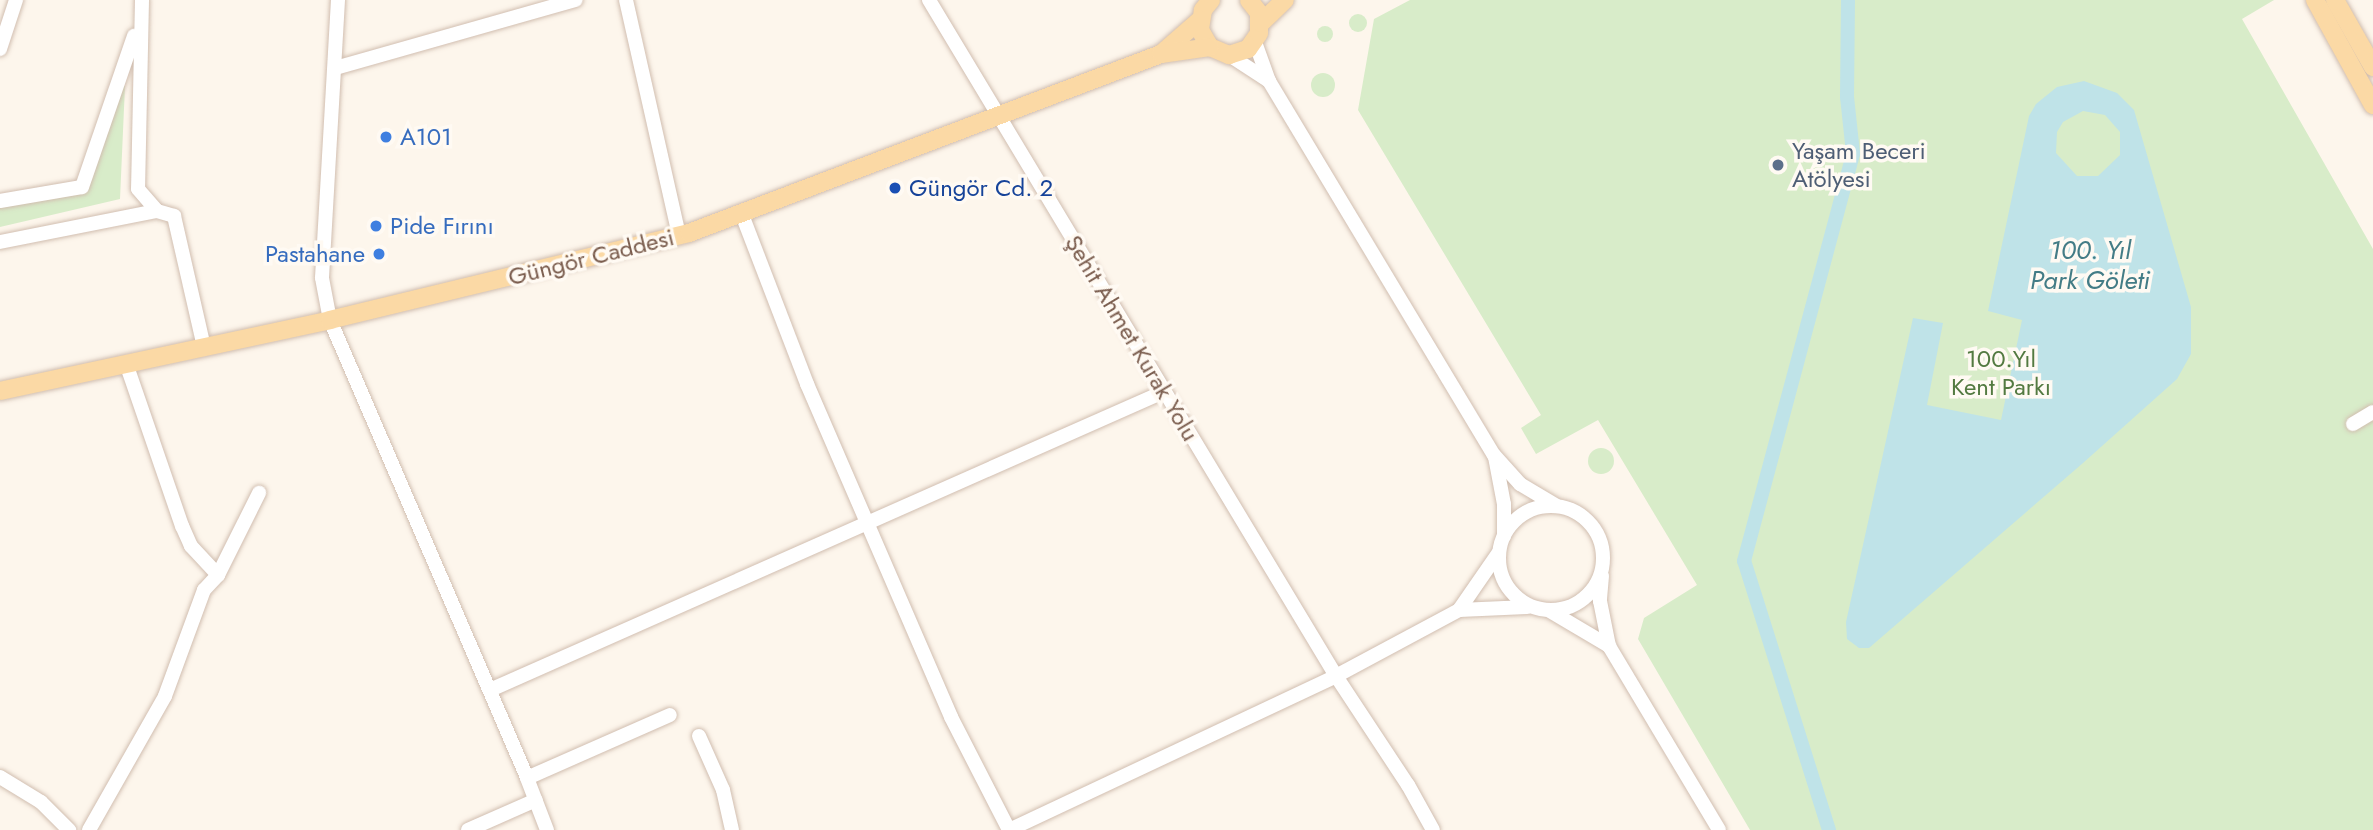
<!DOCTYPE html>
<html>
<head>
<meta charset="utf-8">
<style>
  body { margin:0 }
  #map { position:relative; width:2373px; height:830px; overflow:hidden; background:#fdf6ec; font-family:Jost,sans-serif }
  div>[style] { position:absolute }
  .green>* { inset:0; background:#d8ecc9 }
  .round { border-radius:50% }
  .water>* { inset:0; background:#bfe3e8 }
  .canal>* { height:14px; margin:-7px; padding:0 7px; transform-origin:7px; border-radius:7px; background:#bfe3e8 }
  .roads { filter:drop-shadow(0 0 2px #d1beb0) drop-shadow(0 0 2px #d1beb0) }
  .minor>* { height:14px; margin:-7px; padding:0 7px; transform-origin:7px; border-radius:7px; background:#fff }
  .minor>.ring { margin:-7px; padding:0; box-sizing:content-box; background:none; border:14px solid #fff; border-radius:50% }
  .major>* { height:18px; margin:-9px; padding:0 9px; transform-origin:9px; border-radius:9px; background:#fbd9a5 }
  .dots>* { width:19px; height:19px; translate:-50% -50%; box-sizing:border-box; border:4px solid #fffaf3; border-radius:50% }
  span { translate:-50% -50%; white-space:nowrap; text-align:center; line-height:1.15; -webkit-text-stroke:7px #fffaf3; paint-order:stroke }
  .shop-label { font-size:24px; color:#366cbe }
  .left { translate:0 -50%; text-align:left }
  .right { translate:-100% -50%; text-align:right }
  .service-label { font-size:24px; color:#4e5e75 }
  .transit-label { font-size:24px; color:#164399 }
  .street-label { font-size:24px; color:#7a5c4d }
  .park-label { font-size:24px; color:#537a41 }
  .water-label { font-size:26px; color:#437c86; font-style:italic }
</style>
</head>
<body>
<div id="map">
  <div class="green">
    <i style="clip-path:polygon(1410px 0,2274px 0,2242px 19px,2373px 249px,2373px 830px,1750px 830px,1638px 639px,1644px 618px,1697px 585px,1598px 420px,1536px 454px,1521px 428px,1541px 415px,1358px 110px,1374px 19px)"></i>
    <i class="round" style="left:1349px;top:14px;width:18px;height:18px"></i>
    <i class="round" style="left:1317px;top:26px;width:16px;height:16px"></i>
    <i class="round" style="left:1311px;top:73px;width:24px;height:24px"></i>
    <i style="clip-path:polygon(116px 86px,125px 86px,120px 199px,0 227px,0 200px,85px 181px)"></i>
    <i class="round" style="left:1588px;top:448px;width:26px;height:26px"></i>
  </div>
  <div class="water">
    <i style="clip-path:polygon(evenodd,2084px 81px,2117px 93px,2134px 110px,2191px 307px,2191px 354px,2177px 379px,2083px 463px,1869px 648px,1859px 648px,1847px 639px,1846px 622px,1913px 318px,1943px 323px,1927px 405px,2001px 420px,2022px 320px,1988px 311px,2029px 116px,2036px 104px,2057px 87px,2084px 81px,2083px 111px,2105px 115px,2120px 132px,2120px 155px,2098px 176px,2077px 176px,2056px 153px,2057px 132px,2063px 122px,2083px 111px)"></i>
  </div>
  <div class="canal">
    <i style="left:1829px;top:830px;width:282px;rotate:-107.5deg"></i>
    <i style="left:1744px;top:561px;width:422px;rotate:-75deg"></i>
    <i style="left:1853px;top:153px;width:56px;rotate:-96.1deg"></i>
    <i style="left:1847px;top:97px;width:97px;rotate:-89.4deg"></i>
  </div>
  <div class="roads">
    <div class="minor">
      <i style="left:142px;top:0;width:189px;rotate:91.2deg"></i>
      <i style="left:138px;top:189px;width:29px;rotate:49deg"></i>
      <i style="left:157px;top:211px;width:18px;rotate:16deg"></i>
      <i style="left:174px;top:216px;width:134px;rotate:77.1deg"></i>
      <i style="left:338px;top:0;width:278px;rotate:93.3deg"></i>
      <i style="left:322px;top:278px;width:43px;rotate:79.2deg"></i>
      <i style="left:330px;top:320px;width:499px;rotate:66.7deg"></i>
      <i style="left:527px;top:778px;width:156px;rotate:-23.8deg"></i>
      <i style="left:626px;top:0;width:241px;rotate:77.3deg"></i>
      <i style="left:929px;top:0;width:789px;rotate:58.95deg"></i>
      <i style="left:1336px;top:676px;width:140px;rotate:-28.2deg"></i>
      <i style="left:1459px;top:610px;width:70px;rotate:-55.4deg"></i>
      <i style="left:1255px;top:42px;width:41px;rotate:70.3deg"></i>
      <i style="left:1269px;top:81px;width:436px;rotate:59deg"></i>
      <i style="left:1494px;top:455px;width:39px;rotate:48deg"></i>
      <i style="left:1520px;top:484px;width:43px;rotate:30.7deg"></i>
      <i style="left:0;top:49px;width:52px;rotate:-71.9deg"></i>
      <i style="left:1229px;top:55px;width:48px;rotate:33deg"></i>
      <i style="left:335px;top:68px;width:250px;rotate:-15.8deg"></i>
      <i style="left:0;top:201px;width:83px;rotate:-9.7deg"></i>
      <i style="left:82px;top:187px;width:160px;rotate:-71deg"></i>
      <i style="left:741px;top:212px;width:184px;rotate:69deg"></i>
      <i style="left:807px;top:384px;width:363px;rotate:66.6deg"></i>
      <i style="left:951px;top:717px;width:127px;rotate:62.8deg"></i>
      <i style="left:0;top:242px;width:160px;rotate:-11.2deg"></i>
      <i style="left:2353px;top:424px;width:23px;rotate:-31deg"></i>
      <i style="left:1495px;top:457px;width:48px;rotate:79.2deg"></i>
      <i style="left:1504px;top:504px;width:32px;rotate:90deg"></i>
      <i class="ring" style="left:1499px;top:506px;width:90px;height:90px"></i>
      <i style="left:218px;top:575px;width:92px;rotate:-63.4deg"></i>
      <i style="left:1602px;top:576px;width:25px;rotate:95deg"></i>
      <i style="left:1600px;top:601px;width:46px;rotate:78.7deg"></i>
      <i style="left:1609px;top:646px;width:214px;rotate:59.1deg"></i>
      <i style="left:1459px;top:610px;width:68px;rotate:-2.5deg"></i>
      <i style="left:1550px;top:611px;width:69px;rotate:30.7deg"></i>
      <i style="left:490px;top:690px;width:736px;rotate:-23.88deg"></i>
      <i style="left:699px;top:736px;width:59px;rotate:66deg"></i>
      <i style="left:723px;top:790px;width:41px;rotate:77.3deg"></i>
      <i style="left:0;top:777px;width:48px;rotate:31.4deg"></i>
      <i style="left:41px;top:802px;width:40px;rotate:45deg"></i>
      <i style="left:527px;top:778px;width:56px;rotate:69deg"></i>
      <i style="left:89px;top:830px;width:154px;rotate:-60.4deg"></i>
      <i style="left:165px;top:696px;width:113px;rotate:-69.8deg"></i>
      <i style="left:204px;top:590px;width:21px;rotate:-47deg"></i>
      <i style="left:218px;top:575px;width:40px;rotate:-133deg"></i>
      <i style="left:191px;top:546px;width:22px;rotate:-114deg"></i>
      <i style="left:182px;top:526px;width:169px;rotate:-109deg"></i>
      <i style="left:468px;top:830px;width:74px;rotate:-23.8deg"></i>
      <i style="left:1009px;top:830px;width:361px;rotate:-25.2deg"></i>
      <i style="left:1336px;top:676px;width:131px;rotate:56.6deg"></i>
      <i style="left:1408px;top:785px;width:51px;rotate:60.9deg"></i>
    </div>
    <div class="major">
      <i style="left:1211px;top:0;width:13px;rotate:129deg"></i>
      <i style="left:1203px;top:10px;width:20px;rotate:99deg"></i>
      <i style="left:1200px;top:30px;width:20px;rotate:60deg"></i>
      <i style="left:1210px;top:47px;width:21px;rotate:23deg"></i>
      <i style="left:1229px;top:55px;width:20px;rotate:-18deg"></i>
      <i style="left:1248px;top:49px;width:19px;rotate:-55deg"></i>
      <i style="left:1259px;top:33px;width:20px;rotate:-90deg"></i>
      <i style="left:1259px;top:13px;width:16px;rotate:-128deg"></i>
      <i style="left:2315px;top:0;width:120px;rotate:61.1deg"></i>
      <i style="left:2335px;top:0;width:77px;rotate:60.4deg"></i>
      <i style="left:1261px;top:23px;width:33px;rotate:-44deg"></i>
      <i style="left:1161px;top:54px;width:52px;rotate:-41.1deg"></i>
      <i style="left:0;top:391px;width:338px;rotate:-12.1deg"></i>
      <i style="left:330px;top:320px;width:369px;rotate:-13.6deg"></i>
      <i style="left:689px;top:233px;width:505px;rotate:-20.77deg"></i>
      <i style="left:1161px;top:54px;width:49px;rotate:-8.1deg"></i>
    </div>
  </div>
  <div class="dots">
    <i style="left:386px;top:137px;background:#3f7fe0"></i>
    <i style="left:1778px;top:165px;background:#5c6f8a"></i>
    <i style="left:895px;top:188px;background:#1a4fb4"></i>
    <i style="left:376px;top:226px;background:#3f7fe0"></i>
    <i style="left:379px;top:254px;background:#3f7fe0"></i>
  </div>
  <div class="shop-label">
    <span class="left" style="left:400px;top:137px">A101</span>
    <span class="left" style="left:390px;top:226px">Pide Fırını</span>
    <span class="right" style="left:365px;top:254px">Pastahane</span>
  </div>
  <div class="service-label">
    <span class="left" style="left:1792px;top:165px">Yaşam Beceri<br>Atölyesi</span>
  </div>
  <div class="transit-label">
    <span class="left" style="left:909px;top:188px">Güngör Cd. 2</span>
  </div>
  <div class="street-label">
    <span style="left:591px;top:257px;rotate:-14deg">Güngör Caddesi</span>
    <span style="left:1132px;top:338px;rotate:59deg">Şehit Ahmet Kurak Yolu</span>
  </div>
  <div class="park-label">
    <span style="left:2001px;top:373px">100.Yıl<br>Kent Parkı</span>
  </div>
  <div class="water-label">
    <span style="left:2090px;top:266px">100. Yıl<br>Park Göleti</span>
  </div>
</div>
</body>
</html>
